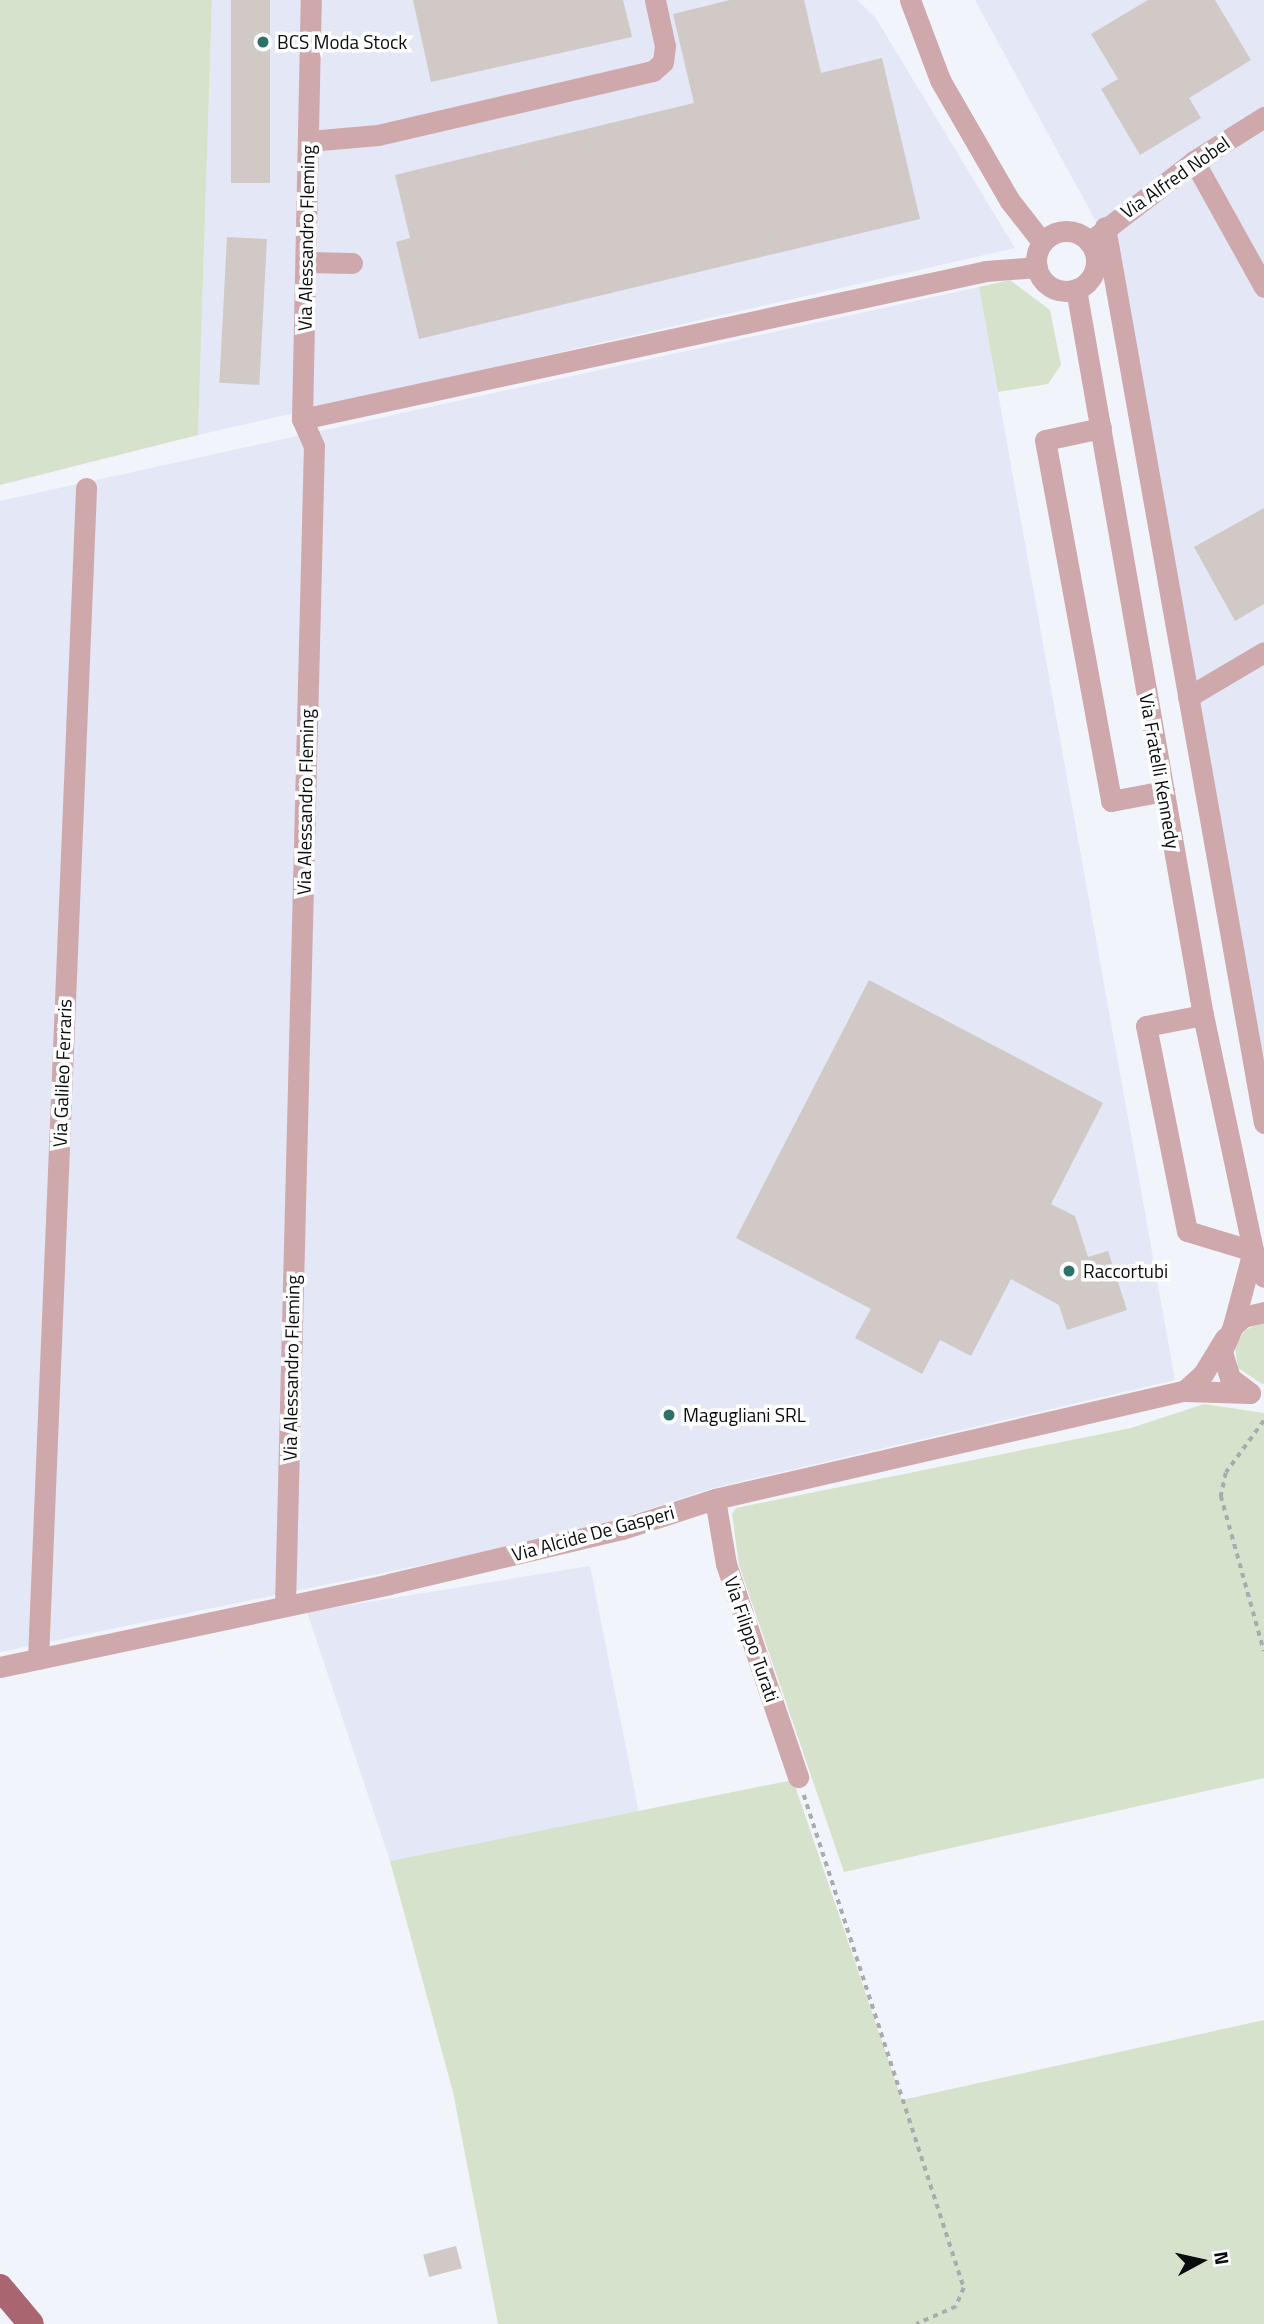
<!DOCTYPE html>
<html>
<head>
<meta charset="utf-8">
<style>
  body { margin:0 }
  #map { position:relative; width:1264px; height:2324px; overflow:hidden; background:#f2f4fb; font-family:"Titillium Web",sans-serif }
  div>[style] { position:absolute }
  .built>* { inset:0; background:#e4e7f5 }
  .green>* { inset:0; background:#d6e2cb }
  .building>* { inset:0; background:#d0c9c5; transform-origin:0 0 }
  .path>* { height:3.5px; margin-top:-1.75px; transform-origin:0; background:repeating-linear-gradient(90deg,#a9abb0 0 5px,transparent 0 10px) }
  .minor>* { height:21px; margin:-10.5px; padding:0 10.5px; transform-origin:10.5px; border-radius:10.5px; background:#cfa8ac }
  .minor>.ring { margin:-10.5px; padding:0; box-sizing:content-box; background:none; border:21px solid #cfa8ac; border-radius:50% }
  .major>* { height:26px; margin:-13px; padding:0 13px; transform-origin:13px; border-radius:13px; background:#aa6670 }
  .dots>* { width:19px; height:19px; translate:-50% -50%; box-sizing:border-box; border:4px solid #fff; border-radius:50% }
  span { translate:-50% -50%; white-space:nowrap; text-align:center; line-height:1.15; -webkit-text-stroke:7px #fff; paint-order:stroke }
  .poi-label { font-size:19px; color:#0b0c0e }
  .left { translate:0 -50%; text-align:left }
  .street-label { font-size:19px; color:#0b0c0e }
  .north { position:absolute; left:1166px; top:2226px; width:70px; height:70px; -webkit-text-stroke:5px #fff; paint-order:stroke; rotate:82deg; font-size:19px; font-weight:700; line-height:28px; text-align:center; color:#0b0c0e }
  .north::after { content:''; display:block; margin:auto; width:24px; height:32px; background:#0b0c0e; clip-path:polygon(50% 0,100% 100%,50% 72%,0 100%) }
</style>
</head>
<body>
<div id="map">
  <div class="built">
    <i style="clip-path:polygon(212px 0,857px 0,875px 17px,1015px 248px,198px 435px)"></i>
    <i style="clip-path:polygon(975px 0,1264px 0,1264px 1086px,1116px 258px)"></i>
    <i style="clip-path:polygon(979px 287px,1175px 1380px,713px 1488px,601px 1525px,518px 1545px,0 1652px,0 501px)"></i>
    <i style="clip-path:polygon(590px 1566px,639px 1813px,390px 1861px,307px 1612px)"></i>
  </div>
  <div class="green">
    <i style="clip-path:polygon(0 0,212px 0,198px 435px,0 485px)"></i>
    <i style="clip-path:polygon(1010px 280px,1050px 310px,1061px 365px,1048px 384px,998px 392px,979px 287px)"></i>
    <i style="clip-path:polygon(1264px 1322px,1264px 1384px,1262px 1384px,1238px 1368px,1235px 1347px,1245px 1330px)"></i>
    <i style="clip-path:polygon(1204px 1404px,1264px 1413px,1264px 1778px,844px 1872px,739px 1565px,732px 1514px,736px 1508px,1131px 1428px)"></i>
    <i style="clip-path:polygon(793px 1780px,902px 2100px,1264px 2020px,1264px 2324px,498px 2324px,453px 2092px,390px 1861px)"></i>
  </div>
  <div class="building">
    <i style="left:231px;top:0;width:39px;height:183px"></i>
    <i style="clip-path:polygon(413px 0,623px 0,632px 37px,431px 82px)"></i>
    <i style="clip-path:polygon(730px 0,804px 0,821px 73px,882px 58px,920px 219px,419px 339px,396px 242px,410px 238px,395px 175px,694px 103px,673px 14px)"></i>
    <i style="clip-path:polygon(1148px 0,1215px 0,1251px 60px,1189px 98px,1201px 118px,1140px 155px,1101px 89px,1118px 79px,1091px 34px)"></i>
    <i style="left:227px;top:237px;width:40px;height:146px;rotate:3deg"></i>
    <i style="clip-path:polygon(1264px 508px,1264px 604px,1235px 621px,1194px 547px)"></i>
    <i style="clip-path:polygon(869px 980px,1103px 1103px,1051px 1204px,1075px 1216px,1088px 1257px,1108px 1251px,1127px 1310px,1067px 1330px,1059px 1305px,1011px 1279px,971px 1356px,940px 1340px,922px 1374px,855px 1338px,871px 1309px,736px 1238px)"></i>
    <i style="left:456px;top:2246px;width:23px;height:34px;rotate:75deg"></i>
  </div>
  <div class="path">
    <i style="left:1264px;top:1421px;width:64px;rotate:126.2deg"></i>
    <i style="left:1226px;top:1473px;width:24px;rotate:102deg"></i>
    <i style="left:1221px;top:1496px;width:161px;rotate:74.5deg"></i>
    <i style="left:804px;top:1795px;width:518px;rotate:72.02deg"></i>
    <i style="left:964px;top:2288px;width:21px;rotate:113deg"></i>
    <i style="left:956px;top:2307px;width:43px;rotate:156.4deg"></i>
  </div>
  <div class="minor">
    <i style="left:910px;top:0;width:85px;rotate:69.4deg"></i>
    <i style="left:940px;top:80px;width:140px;rotate:60deg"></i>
    <i style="left:1010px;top:201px;width:52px;rotate:52deg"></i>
    <i style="left:309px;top:141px;width:69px;rotate:-5deg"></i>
    <i style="left:378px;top:135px;width:282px;rotate:-13.1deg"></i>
    <i style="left:653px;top:71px;width:13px;rotate:-42deg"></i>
    <i style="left:663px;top:62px;width:16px;rotate:-83deg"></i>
    <i style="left:665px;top:46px;width:47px;rotate:-102.3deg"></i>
    <i style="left:1194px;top:161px;width:144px;rotate:60.9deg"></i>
    <i style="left:1105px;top:227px;width:910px;rotate:79.94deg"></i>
    <i class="ring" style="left:1036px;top:231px;width:39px;height:39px"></i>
    <i style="left:1089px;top:242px;width:133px;rotate:-37.6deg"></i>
    <i style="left:1194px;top:161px;width:83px;rotate:-32.2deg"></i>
    <i style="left:306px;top:262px;width:46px;rotate:1.2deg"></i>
    <i style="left:1076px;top:289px;width:737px;rotate:80.08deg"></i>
    <i style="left:1203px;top:1015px;width:241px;rotate:78deg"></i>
    <i style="left:1253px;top:1251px;width:69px;rotate:-163.1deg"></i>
    <i style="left:1187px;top:1231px;width:209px;rotate:-101.3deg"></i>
    <i style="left:1146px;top:1026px;width:58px;rotate:-10.9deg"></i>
    <i style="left:302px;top:419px;width:700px;rotate:-12.21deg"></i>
    <i style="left:986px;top:271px;width:51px;rotate:-4.5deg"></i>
    <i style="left:1101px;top:428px;width:57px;rotate:167.9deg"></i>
    <i style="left:1045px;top:440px;width:367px;rotate:79.6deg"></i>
    <i style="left:1111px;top:801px;width:54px;rotate:-10.7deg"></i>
    <i style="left:1188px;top:697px;width:88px;rotate:-30.6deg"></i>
    <i style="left:1233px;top:1326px;width:78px;rotate:-75.1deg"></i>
    <i style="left:1253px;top:1251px;width:28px;rotate:67deg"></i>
    <i style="left:1225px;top:1338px;width:42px;rotate:121.4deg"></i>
    <i style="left:1203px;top:1374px;width:25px;rotate:138deg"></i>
    <i style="left:1184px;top:1391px;width:66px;rotate:1.7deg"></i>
    <i style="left:1250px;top:1393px;width:25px;rotate:-143deg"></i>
    <i style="left:1230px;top:1378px;width:28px;rotate:-107deg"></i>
    <i style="left:1222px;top:1351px;width:27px;rotate:-66deg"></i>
    <i style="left:1233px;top:1326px;width:13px;rotate:-42deg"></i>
    <i style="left:1243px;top:1317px;width:22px;rotate:-13deg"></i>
    <i style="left:715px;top:1499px;width:66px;rotate:80.4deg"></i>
    <i style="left:726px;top:1564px;width:225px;rotate:71.3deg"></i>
    <i style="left:285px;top:1606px;width:1160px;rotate:-88.57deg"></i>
    <i style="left:314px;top:446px;width:30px;rotate:-114deg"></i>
    <i style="left:302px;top:419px;width:419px;rotate:-88.8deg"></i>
    <i style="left:38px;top:1659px;width:1172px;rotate:-87.65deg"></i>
    <i style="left:0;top:1667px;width:398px;rotate:-12deg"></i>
    <i style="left:389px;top:1584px;width:239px;rotate:-13.3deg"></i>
    <i style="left:622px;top:1529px;width:98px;rotate:-17.9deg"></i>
    <i style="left:715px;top:1499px;width:481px;rotate:-13deg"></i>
  </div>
  <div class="major">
    <i style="left:0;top:2287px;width:48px;rotate:50deg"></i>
  </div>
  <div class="dots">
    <i style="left:263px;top:42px;background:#2b7269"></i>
    <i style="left:1069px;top:1271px;background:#2b7269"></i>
    <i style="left:669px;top:1415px;background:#2b7269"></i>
  </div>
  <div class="poi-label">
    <span class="left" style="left:277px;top:42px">BCS Moda Stock</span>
    <span class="left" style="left:1083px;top:1271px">Raccortubi</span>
    <span class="left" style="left:683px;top:1415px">Magugliani SRL</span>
  </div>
  <div class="street-label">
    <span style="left:1175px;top:177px;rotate:-35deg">Via Alfred Nobel</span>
    <span style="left:306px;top:238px;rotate:-89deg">Via Alessandro Fleming</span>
    <span style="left:1160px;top:771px;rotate:80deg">Via Fratelli Kennedy</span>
    <span style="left:305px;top:802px;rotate:-89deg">Via Alessandro Fleming</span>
    <span style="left:62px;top:1073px;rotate:-88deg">Via Galileo Ferraris</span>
    <span style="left:291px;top:1368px;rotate:-89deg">Via Alessandro Fleming</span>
    <span style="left:593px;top:1533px;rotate:-15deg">Via Alcide De Gasperi</span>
    <span style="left:752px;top:1639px;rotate:71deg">Via Filippo Turati</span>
  </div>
  <div class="north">N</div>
</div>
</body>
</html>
